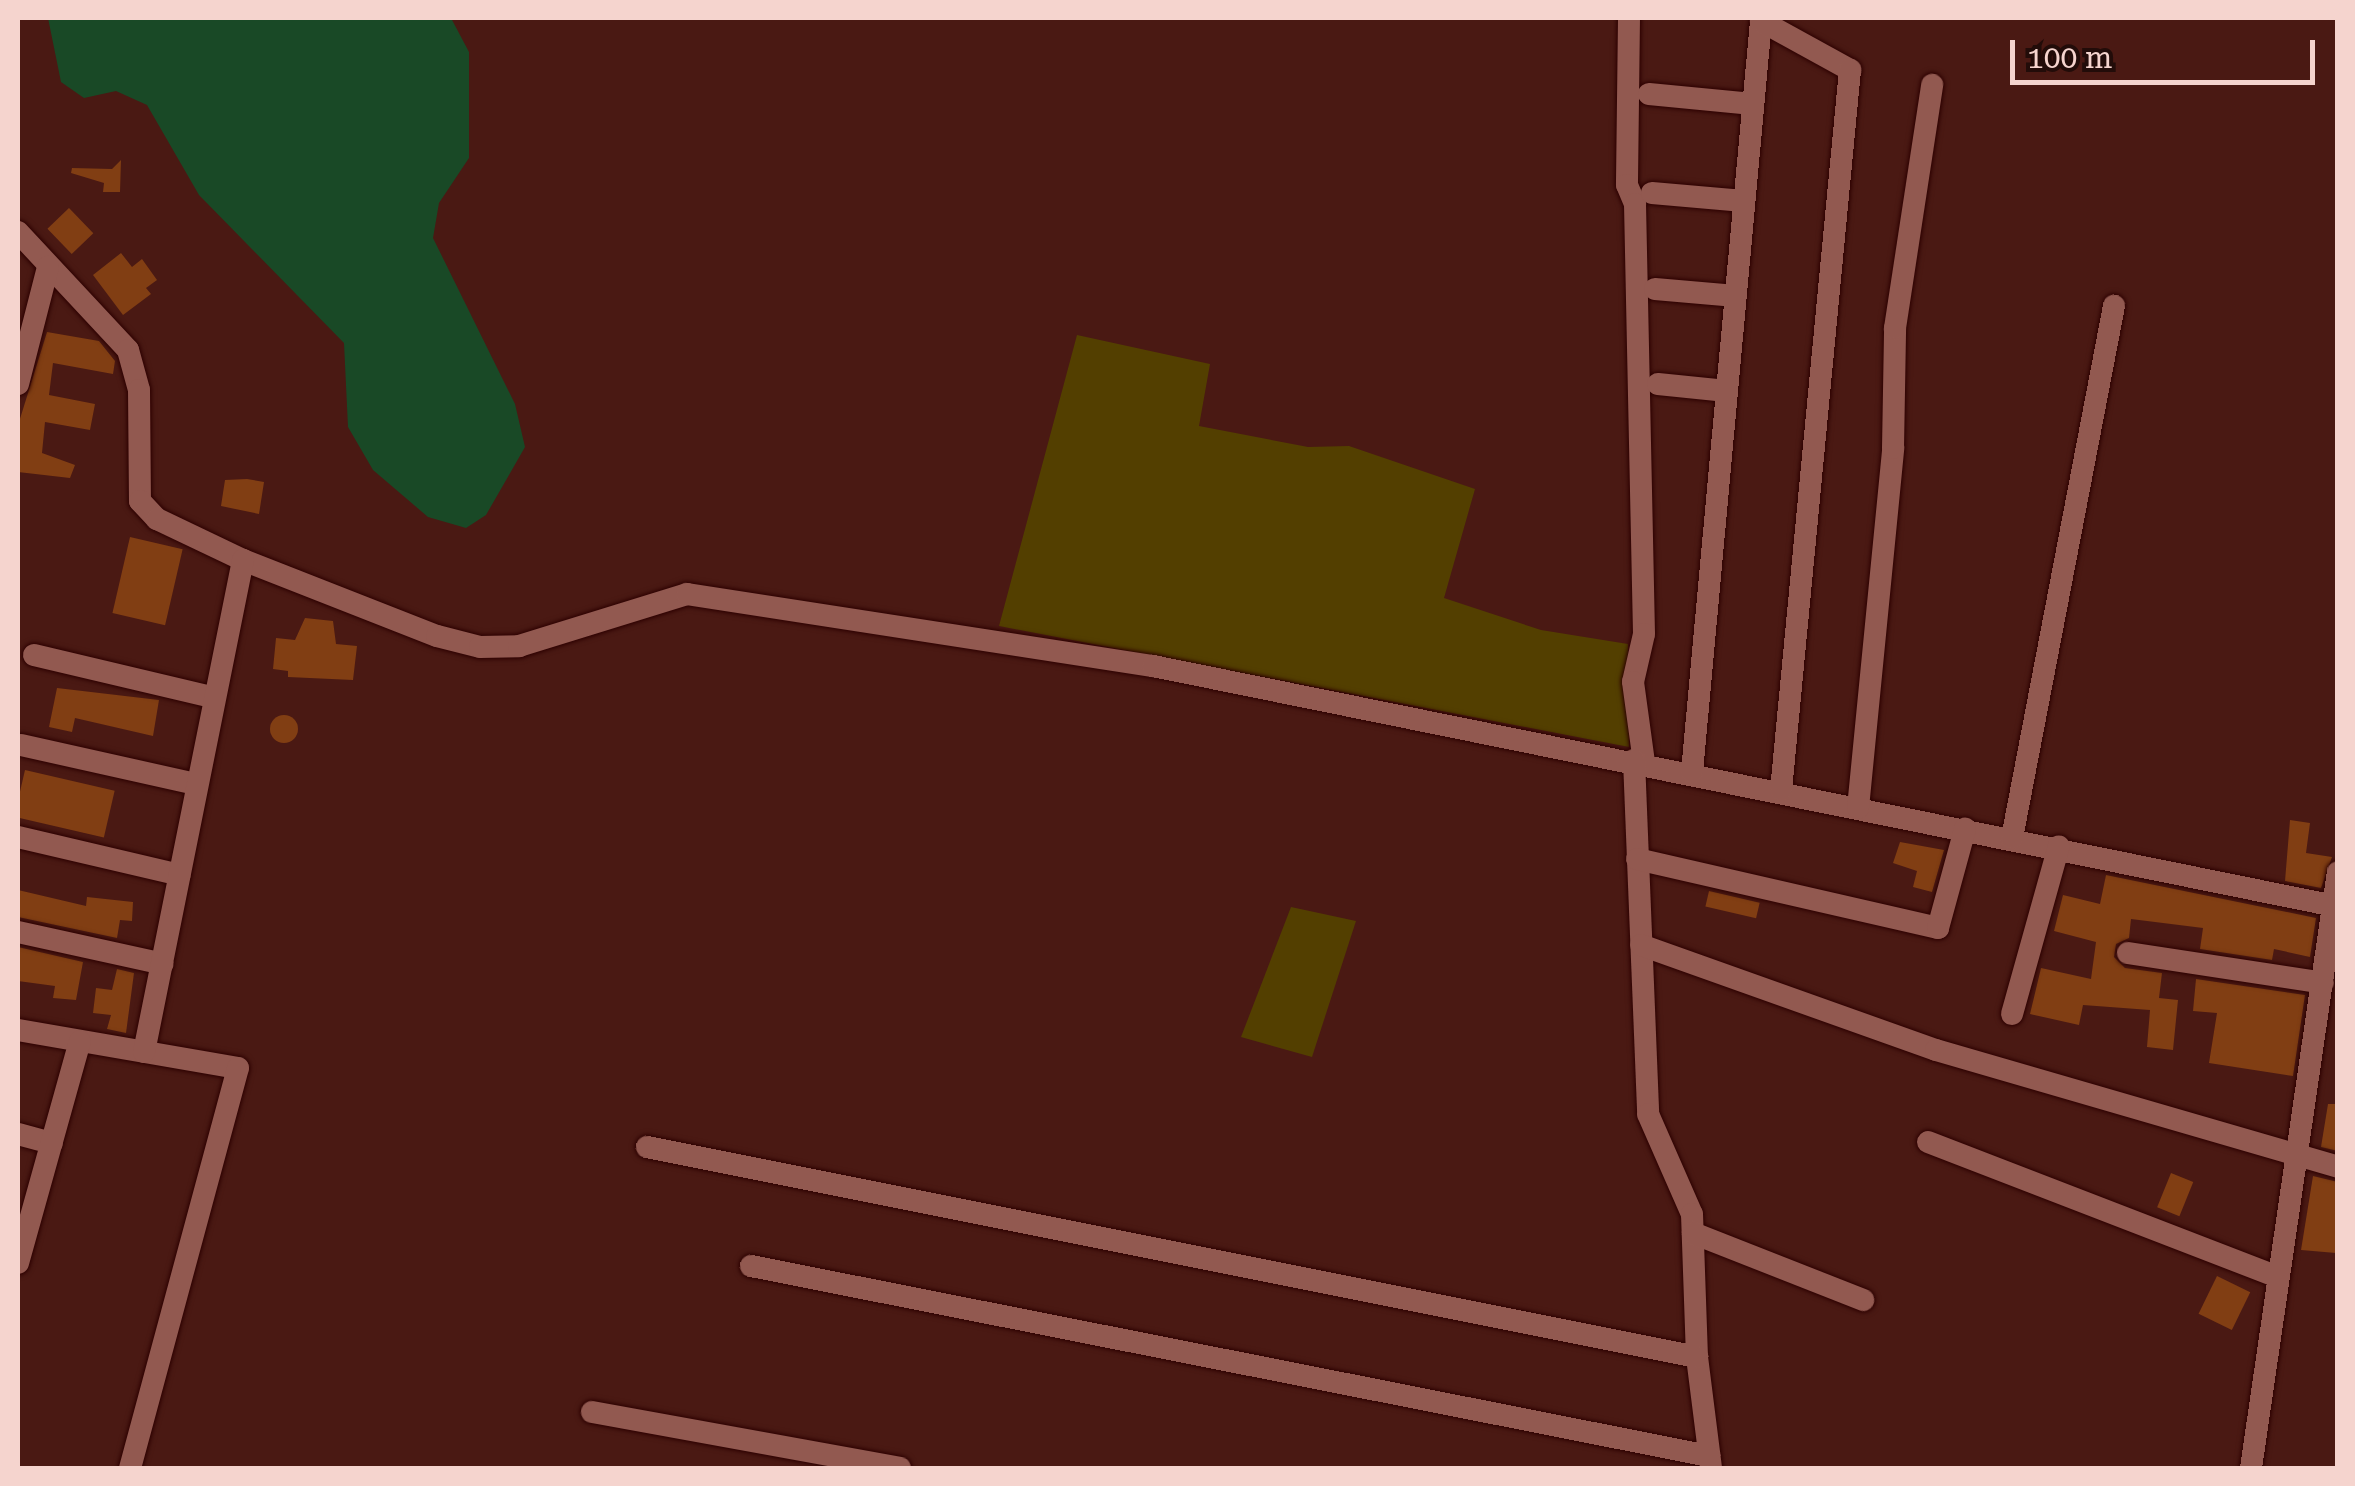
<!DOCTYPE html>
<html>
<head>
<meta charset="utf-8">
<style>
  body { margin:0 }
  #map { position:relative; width:2355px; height:1486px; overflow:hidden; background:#4a1913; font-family:"Roboto Serif",serif }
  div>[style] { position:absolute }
  .green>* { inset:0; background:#533f00 }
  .water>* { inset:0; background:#194926 }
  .building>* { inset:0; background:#813e13; transform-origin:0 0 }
  .round { border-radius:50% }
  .roads { filter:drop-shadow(0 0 2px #2d0000) drop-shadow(0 0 2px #2d0000) }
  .minor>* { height:22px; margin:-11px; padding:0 11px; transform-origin:11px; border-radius:11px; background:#925950 }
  span { translate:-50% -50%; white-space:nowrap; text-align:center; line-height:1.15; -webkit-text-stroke:9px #220c09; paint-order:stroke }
  .frame { position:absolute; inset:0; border:20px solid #f5d4ce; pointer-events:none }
  .scale { position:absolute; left:2010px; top:40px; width:305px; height:45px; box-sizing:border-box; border:5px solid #f5d4ce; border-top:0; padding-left:12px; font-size:30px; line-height:35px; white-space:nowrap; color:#f5d4ce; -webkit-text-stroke:8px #220c09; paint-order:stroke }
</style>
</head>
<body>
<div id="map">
  <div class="green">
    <i style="clip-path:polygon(1077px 335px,1210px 364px,1199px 426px,1308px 447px,1349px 446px,1475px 489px,1444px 598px,1541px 630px,1628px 644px,1629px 747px,999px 626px)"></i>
    <i style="clip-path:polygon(1291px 907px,1356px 921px,1312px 1057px,1241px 1037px)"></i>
  </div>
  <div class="water">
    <i style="clip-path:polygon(48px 18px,451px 18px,469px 52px,469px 158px,439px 203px,433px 238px,515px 404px,525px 447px,486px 515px,466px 528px,428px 517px,373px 470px,348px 427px,344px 343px,199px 195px,147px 105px,116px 91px,84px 98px,61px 82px)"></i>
  </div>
  <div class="building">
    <i style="clip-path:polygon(121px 160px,120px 192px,103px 192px,104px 183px,71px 173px,72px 168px,112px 169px)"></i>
    <i style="left:69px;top:208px;width:35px;height:30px;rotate:46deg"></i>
    <i style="clip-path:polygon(121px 253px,132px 267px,142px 259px,157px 280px,146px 288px,151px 294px,123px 315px,93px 275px)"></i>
    <i style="clip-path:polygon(47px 332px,99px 341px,115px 361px,113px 374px,53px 363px,49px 395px,95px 404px,90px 430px,45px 422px,42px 453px,75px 465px,70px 478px,18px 472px,19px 422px)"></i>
    <i style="clip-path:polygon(247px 479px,264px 482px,259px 514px,221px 506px,225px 480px)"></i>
    <i style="left:130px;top:537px;width:54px;height:78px;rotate:13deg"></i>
    <i style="clip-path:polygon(305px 618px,333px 621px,336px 644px,357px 646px,353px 680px,288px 677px,288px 671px,273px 669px,276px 638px,295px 640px)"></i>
    <i style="clip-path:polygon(57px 688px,159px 700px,153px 736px,75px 718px,72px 732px,49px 727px)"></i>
    <i class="round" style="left:270px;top:715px;width:28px;height:28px"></i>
    <i style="left:25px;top:770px;width:92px;height:48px;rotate:13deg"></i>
    <i style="clip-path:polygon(2290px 820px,2310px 823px,2306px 853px,2332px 857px,2321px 888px,2285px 881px)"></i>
    <i style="clip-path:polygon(1900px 842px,1944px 850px,1932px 892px,1913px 887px,1917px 871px,1893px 863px)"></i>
    <i style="clip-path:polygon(2106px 875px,2316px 918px,2310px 957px,2274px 949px,2272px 960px,2200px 949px,2203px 928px,2131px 919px,2129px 938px,2116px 944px,2114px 957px,2125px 968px,2162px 973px,2159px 998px,2178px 1000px,2173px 1050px,2147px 1047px,2150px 1010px,2083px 1005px,2079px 1025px,2030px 1014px,2041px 968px,2091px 979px,2096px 942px,2054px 931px,2063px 895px,2100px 904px)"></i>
    <i style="clip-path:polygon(18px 890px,86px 906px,87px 897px,133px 902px,132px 921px,120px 920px,117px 938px,18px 917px)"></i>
    <i style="left:1709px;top:891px;width:52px;height:16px;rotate:13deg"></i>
    <i style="clip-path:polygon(18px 947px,83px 962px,76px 1000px,53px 998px,55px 986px,18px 981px)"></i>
    <i style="clip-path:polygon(117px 969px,134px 973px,126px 1033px,107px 1029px,111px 1015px,93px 1013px,96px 988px,112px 990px)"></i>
    <i style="clip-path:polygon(2196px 979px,2305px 995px,2293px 1076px,2209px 1063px,2217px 1013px,2193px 1011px)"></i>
    <i style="clip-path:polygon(2328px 1104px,2338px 1104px,2338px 1151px,2321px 1147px)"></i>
    <i style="left:2171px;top:1173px;width:24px;height:37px;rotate:22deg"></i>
    <i style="clip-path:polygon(2313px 1176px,2338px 1182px,2336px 1253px,2301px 1250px)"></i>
    <i style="left:2217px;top:1276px;width:37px;height:42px;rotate:26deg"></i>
  </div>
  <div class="roads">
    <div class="minor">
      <i style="left:1629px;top:18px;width:167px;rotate:90.7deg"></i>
      <i style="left:1627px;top:185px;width:21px;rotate:67deg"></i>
      <i style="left:1635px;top:204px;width:430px;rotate:88.8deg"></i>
      <i style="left:1644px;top:634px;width:49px;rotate:102.9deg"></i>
      <i style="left:1633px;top:682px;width:81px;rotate:82.2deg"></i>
      <i style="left:1649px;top:94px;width:104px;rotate:5.5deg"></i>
      <i style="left:1652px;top:193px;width:92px;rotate:5deg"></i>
      <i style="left:18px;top:232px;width:161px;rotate:47deg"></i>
      <i style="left:128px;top:350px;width:41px;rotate:74.6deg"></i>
      <i style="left:139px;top:390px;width:111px;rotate:89.5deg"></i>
      <i style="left:140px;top:501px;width:25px;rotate:47deg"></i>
      <i style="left:157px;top:519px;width:95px;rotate:25.5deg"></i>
      <i style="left:243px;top:560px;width:208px;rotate:21.4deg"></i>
      <i style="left:437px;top:636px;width:44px;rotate:14.3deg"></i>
      <i style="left:480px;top:647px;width:39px;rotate:-1deg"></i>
      <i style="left:519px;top:646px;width:176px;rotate:-17.2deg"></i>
      <i style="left:687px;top:594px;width:472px;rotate:8.8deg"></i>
      <i style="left:1153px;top:666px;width:1201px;rotate:11.48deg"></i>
      <i style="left:1655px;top:289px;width:81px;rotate:4.9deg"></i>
      <i style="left:18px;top:384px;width:121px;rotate:-75.6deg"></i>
      <i style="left:1658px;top:384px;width:69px;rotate:5.8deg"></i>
      <i style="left:34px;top:655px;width:183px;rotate:13.3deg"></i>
      <i style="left:21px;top:745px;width:179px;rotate:12.6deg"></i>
      <i style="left:1634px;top:760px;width:354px;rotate:87.7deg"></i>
      <i style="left:1648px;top:1114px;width:109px;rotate:66.3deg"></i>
      <i style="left:1692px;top:1214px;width:143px;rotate:88deg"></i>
      <i style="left:1697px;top:1357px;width:112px;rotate:82.8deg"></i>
      <i style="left:1692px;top:772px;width:754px;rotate:-84.75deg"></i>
      <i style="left:1761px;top:21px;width:102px;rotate:28.8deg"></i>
      <i style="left:1850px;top:70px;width:723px;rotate:95.47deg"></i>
      <i style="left:1858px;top:808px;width:362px;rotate:-84.4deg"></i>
      <i style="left:1893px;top:448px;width:120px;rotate:-89deg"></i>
      <i style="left:1895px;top:328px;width:246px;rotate:-81.3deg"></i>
      <i style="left:18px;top:837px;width:166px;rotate:13.2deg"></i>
      <i style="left:2012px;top:838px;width:542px;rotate:-79.15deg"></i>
      <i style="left:1637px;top:859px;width:309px;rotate:12.9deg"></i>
      <i style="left:1938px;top:928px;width:103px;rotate:-74.7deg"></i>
      <i style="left:18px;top:932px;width:148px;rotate:12.4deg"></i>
      <i style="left:1641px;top:945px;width:313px;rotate:19.6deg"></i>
      <i style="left:1936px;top:1050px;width:419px;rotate:16.2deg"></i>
      <i style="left:2128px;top:953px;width:197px;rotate:8.7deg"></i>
      <i style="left:2012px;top:1014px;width:174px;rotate:-74.4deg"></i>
      <i style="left:18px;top:1030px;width:223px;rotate:9.8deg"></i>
      <i style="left:238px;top:1068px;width:414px;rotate:105.1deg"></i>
      <i style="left:144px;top:1052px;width:502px;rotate:-78.62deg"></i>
      <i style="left:18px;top:1134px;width:35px;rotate:15deg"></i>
      <i style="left:1928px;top:1142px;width:373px;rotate:21.1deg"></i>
      <i style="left:647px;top:1147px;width:1071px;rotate:11.31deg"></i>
      <i style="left:1693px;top:1233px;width:183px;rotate:21.5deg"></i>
      <i style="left:18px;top:1263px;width:230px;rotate:-74.4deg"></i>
      <i style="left:751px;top:1266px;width:977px;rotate:11.22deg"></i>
      <i style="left:592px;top:1412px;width:313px;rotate:10.3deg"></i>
      <i style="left:2251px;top:1468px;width:602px;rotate:-81.7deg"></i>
    </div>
  </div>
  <div class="frame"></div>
  <div class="scale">100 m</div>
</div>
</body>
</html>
